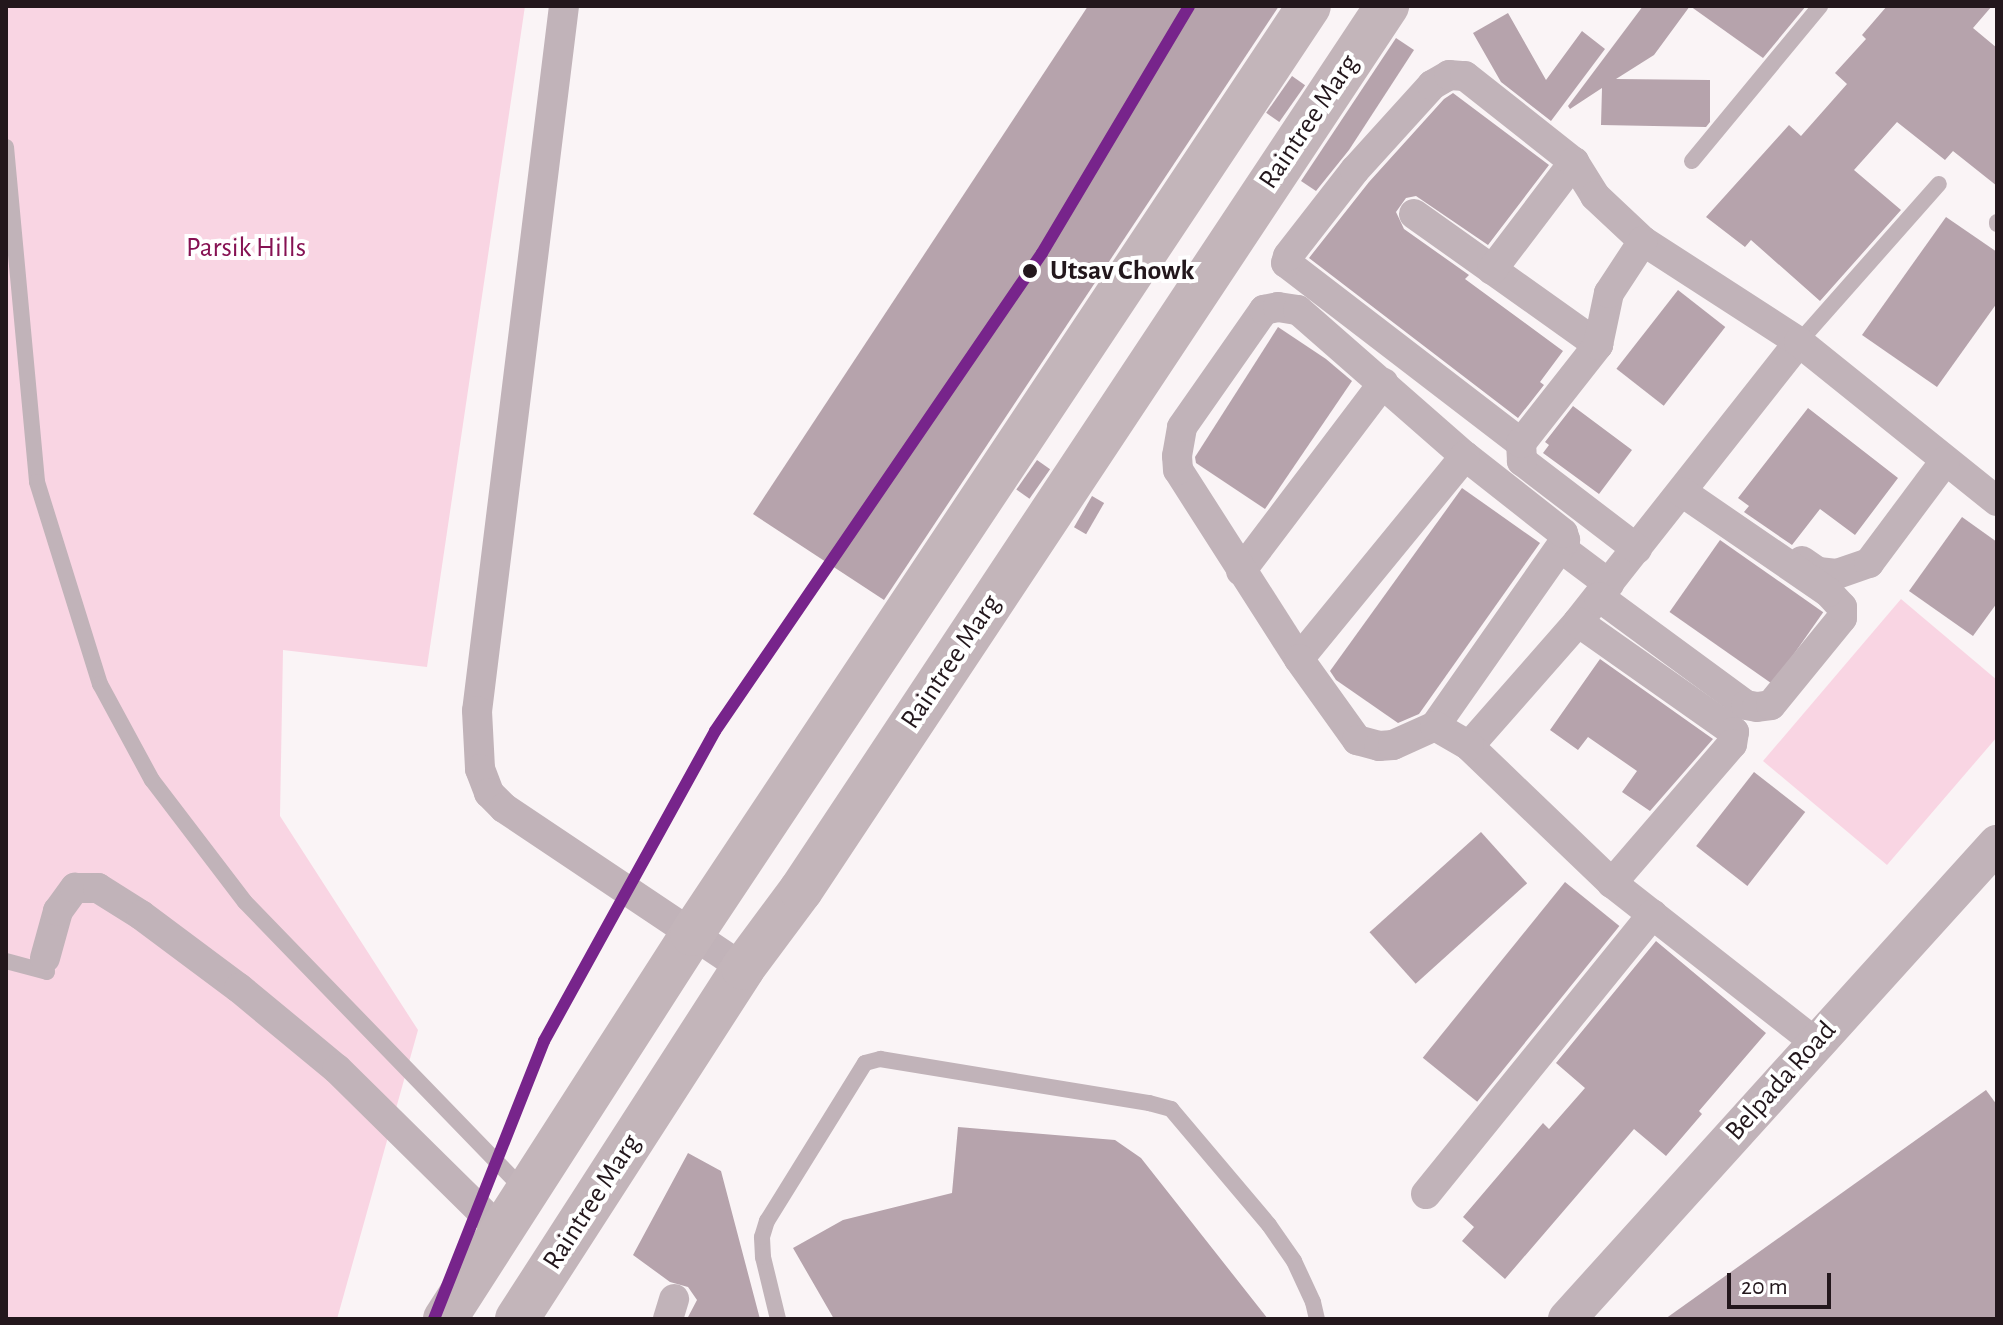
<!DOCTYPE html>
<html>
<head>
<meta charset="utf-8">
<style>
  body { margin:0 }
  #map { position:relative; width:2003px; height:1325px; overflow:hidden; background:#faf4f6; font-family:"Alegreya Sans",sans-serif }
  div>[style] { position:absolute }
  .green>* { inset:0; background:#f9d5e3 }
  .building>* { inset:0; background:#b6a3ac; transform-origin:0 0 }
  .service>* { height:16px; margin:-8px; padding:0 8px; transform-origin:8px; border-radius:8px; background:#c1b3b9 }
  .minor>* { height:30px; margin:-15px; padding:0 15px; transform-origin:15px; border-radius:15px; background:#c1b3b9 }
  .tertiary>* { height:38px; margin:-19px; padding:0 19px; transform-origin:19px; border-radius:19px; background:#c1b3b9 }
  .primary>* { height:44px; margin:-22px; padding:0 22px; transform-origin:22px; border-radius:22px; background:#c3b5ba }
  .metro-1>* { height:12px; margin:-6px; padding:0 6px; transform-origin:6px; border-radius:6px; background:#77248b }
  .dots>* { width:22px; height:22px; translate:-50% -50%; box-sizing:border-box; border:4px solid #fff; border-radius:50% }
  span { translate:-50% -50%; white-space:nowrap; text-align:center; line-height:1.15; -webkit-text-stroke:8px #fff; paint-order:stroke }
  .street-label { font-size:28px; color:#23171c }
  .park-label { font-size:28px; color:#861253 }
  .stop-label { font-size:28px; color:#23171c; font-weight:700 }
  .left { translate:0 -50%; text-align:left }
  .frame { position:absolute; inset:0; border:8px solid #23171c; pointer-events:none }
  .scale { position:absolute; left:1727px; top:1273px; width:104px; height:36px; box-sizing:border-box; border:4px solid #23171c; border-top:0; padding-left:10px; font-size:24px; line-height:28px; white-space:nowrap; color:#23171c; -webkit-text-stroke:6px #fff; paint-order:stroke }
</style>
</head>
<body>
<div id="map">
  <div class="green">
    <i style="clip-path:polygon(6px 6px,525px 6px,427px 667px,283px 650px,280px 816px,418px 1030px,337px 1319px,6px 1319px)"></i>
    <i style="clip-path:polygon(1901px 599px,1997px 680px,1997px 737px,1887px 865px,1763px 761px)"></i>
  </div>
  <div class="building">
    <i style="clip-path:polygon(1088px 6px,1279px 6px,884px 600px,753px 514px)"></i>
    <i style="clip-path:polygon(1643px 6px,1690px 6px,1654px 55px,1616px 79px,1710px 80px,1710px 122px,1706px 127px,1601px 125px,1602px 88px,1570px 109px,1568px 106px)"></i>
    <i style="clip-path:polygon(1690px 6px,1806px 6px,1763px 58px)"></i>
    <i style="clip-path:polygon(1887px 6px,1992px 6px,1973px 28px,1997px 48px,1997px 186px,1953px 151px,1945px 160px,1897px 122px,1854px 170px,1901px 210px,1820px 301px,1751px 240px,1745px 247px,1706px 217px,1789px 125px,1801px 136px,1847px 84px,1835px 73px,1866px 39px,1862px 35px)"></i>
    <i style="clip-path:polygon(1508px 13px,1546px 80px,1582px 31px,1605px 49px,1551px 121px,1501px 82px,1473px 33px)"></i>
    <i style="clip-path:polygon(1396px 38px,1414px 50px,1349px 150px,1316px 191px,1301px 181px)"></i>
    <i style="left:1292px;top:76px;width:16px;height:45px;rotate:35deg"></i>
    <i style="clip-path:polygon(1453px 93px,1549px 165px,1488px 245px,1416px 196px,1406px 198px,1396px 212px,1404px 229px,1469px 275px,1465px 279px,1563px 351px,1540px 382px,1544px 385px,1518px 418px,1309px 258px,1369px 182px,1444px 99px)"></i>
    <i style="clip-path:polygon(1946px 217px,1997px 252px,1997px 303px,1937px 387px,1862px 335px)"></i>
    <i style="left:1678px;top:290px;width:60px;height:100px;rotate:38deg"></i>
    <i style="clip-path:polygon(1278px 327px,1326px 359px,1352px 381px,1265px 509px,1196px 463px,1195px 457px)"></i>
    <i style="clip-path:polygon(1573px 406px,1632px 450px,1599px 494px,1543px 453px,1549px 445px,1545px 442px)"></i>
    <i style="clip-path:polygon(1808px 408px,1898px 478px,1855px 535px,1820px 509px,1792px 545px,1744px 512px,1749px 506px,1738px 498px)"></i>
    <i style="left:1037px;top:460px;width:16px;height:36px;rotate:35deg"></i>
    <i style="clip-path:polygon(1462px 488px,1540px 543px,1419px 714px,1398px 723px,1336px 680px,1330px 671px)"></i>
    <i style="left:1092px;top:496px;width:14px;height:36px;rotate:30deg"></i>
    <i style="clip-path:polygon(1962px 517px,1997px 542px,1997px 603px,1973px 636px,1909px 591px)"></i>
    <i style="left:1720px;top:540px;width:126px;height:88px;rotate:35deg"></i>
    <i style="clip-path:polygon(1600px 659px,1713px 739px,1650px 811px,1622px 792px,1637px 771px,1588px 737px,1578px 750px,1550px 730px)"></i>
    <i style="left:1754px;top:772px;width:65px;height:94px;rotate:38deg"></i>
    <i style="left:1481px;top:832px;width:69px;height:150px;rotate:48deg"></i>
    <i style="left:1565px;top:882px;width:70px;height:226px;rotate:39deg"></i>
    <i style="clip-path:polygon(1656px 941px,1766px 1033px,1699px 1111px,1702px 1114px,1666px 1156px,1634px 1129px,1505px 1279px,1462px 1241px,1474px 1227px,1463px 1217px,1543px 1123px,1549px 1129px,1585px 1088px,1556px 1063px)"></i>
    <i style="clip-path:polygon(1986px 1090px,1997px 1105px,1997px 1319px,1665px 1319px)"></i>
    <i style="clip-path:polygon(958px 1127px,1115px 1140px,1141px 1158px,1268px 1319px,834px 1319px,793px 1248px,843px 1220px,952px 1193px)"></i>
    <i style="clip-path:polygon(688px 1153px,721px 1171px,760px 1319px,687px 1319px,697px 1300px,688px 1287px,670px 1282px,633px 1255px)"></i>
  </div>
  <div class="service">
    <i style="left:6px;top:147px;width:336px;rotate:84.7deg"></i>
    <i style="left:37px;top:482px;width:212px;rotate:72.7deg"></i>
    <i style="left:100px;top:684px;width:109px;rotate:61.6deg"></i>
    <i style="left:152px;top:780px;width:153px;rotate:52.7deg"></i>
    <i style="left:245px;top:902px;width:401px;rotate:45.9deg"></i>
    <i style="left:1692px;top:161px;width:201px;rotate:-50.4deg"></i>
    <i style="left:1997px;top:222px;width:2px;rotate:90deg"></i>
    <i style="left:1799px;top:342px;width:211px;rotate:-48.5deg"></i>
    <i style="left:6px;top:961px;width:42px;rotate:15deg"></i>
    <i style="left:47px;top:972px;width:8px;rotate:-97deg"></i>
    <i style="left:778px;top:1319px;width:64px;rotate:-103.6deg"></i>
    <i style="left:763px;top:1257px;width:20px;rotate:-93deg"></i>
    <i style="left:762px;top:1237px;width:17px;rotate:-73deg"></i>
    <i style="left:767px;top:1221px;width:186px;rotate:-58.2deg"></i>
    <i style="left:865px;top:1063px;width:16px;rotate:-15deg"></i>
    <i style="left:880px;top:1059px;width:273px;rotate:9.3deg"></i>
    <i style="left:1149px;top:1103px;width:23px;rotate:15deg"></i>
    <i style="left:1171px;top:1109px;width:152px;rotate:49.8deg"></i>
    <i style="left:1269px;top:1225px;width:44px;rotate:55.2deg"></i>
    <i style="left:1294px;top:1261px;width:45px;rotate:65.1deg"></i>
    <i style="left:1313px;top:1302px;width:17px;rotate:77deg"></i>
  </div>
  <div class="minor">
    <i style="left:564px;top:6px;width:710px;rotate:97.03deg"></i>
    <i style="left:477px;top:711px;width:58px;rotate:87deg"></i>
    <i style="left:480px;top:769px;width:26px;rotate:69deg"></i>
    <i style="left:489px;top:793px;width:21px;rotate:45deg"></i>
    <i style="left:504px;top:808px;width:288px;rotate:33.8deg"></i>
    <i style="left:1414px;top:214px;width:226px;rotate:35.4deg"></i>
    <i style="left:1492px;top:270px;width:136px;rotate:-52.8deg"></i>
    <i style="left:1799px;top:342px;width:357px;rotate:128.3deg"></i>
    <i style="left:1578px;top:622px;width:165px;rotate:131.3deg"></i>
    <i style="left:1469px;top:746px;width:198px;rotate:43.8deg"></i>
    <i style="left:1612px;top:883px;width:259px;rotate:38.1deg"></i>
    <i style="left:1521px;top:443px;width:296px;rotate:-142.5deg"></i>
    <i style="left:1286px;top:263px;width:7px;rotate:-74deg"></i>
    <i style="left:1288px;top:256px;width:109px;rotate:-52.1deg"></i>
    <i style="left:1355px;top:170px;width:115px;rotate:-47.8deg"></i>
    <i style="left:1432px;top:85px;width:20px;rotate:-30deg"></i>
    <i style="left:1449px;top:75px;width:16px;rotate:4deg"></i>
    <i style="left:1465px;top:76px;width:139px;rotate:38.3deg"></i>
    <i style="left:1574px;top:162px;width:40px;rotate:58deg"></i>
    <i style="left:1595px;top:196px;width:66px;rotate:43.2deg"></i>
    <i style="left:1643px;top:241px;width:186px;rotate:32.9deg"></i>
    <i style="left:1799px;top:342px;width:254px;rotate:38.8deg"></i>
    <i style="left:1561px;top:548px;width:60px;rotate:36.9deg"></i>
    <i style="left:1637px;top:549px;width:145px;rotate:-142.6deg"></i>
    <i style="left:1522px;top:461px;width:18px;rotate:-93deg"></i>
    <i style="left:1521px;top:443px;width:125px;rotate:-51.8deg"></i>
    <i style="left:1598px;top:345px;width:53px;rotate:-78.1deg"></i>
    <i style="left:1609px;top:293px;width:62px;rotate:-56.8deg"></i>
    <i style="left:1802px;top:561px;width:19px;rotate:35deg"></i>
    <i style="left:1818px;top:572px;width:19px;rotate:6deg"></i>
    <i style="left:1837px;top:574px;width:34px;rotate:-19deg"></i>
    <i style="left:1869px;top:563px;width:127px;rotate:-53.3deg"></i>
    <i style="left:1241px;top:571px;width:236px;rotate:-52.9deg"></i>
    <i style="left:1599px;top:597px;width:182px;rotate:36.3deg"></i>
    <i style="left:1746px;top:705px;width:11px;rotate:10deg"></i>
    <i style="left:1757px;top:707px;width:14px;rotate:-8deg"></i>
    <i style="left:1771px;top:705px;width:112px;rotate:-50.8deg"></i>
    <i style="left:1842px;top:618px;width:11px;rotate:-90deg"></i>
    <i style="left:1842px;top:607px;width:21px;rotate:-133deg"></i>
    <i style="left:1828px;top:592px;width:177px;rotate:-145.6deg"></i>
    <i style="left:1578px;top:622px;width:191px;rotate:35.2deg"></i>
    <i style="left:1734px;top:732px;width:12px;rotate:99deg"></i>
    <i style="left:1732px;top:744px;width:184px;rotate:130.8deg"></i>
    <i style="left:1299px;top:659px;width:224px;rotate:-122.6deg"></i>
    <i style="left:1178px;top:470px;width:14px;rotate:-94deg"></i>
    <i style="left:1177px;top:456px;width:29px;rotate:-80deg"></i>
    <i style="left:1182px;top:427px;width:143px;rotate:-55deg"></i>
    <i style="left:1264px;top:310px;width:14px;rotate:-12deg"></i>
    <i style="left:1278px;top:307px;width:20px;rotate:9deg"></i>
    <i style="left:1298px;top:310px;width:222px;rotate:41.2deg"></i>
    <i style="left:1435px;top:726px;width:227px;rotate:-55deg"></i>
    <i style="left:1565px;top:540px;width:7px;rotate:-106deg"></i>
    <i style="left:1563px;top:533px;width:125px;rotate:-141.8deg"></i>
    <i style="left:1465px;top:456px;width:262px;rotate:129.3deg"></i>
    <i style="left:1299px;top:659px;width:100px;rotate:54.4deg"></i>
    <i style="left:1357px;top:740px;width:23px;rotate:15deg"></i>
    <i style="left:1379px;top:746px;width:14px;rotate:-4deg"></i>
    <i style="left:1393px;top:745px;width:46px;rotate:-24.3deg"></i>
    <i style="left:1435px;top:726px;width:39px;rotate:30deg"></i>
    <i style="left:45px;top:958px;width:49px;rotate:-74.5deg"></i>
    <i style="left:58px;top:911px;width:29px;rotate:-54deg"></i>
    <i style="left:75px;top:888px;width:23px"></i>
    <i style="left:98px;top:888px;width:51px;rotate:32.1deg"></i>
    <i style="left:141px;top:915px;width:122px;rotate:36.7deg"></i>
    <i style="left:239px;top:988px;width:127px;rotate:39.6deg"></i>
    <i style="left:337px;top:1069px;width:229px;rotate:44.6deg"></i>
    <i style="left:1426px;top:1194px;width:360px;rotate:-51deg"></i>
    <i style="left:668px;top:1319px;width:21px;rotate:-73deg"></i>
  </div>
  <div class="tertiary">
    <i style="left:1567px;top:1319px;width:641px;rotate:-47.85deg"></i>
  </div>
  <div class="primary">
    <i style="left:445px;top:1319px;width:457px;rotate:-57.3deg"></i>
    <i style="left:692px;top:934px;width:1114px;rotate:-56.38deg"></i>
    <i style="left:517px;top:1319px;width:417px;rotate:-57.2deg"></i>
    <i style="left:743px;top:968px;width:97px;rotate:-53.4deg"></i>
    <i style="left:801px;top:890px;width:1061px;rotate:-56.46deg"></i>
  </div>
  <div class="metro-1">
    <i style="left:434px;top:1319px;width:299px;rotate:-68.4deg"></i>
    <i style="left:544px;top:1041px;width:354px;rotate:-61.1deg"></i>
    <i style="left:715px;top:731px;width:579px;rotate:-55.62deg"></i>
    <i style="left:1042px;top:253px;width:287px;rotate:-59.2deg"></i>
  </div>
  <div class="dots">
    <i style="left:1030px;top:271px;background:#23171c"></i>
  </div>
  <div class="street-label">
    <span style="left:1309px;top:122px;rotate:-56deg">Raintree Marg</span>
    <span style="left:951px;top:662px;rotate:-56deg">Raintree Marg</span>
    <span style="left:1781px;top:1081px;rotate:-48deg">Belpada Road</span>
    <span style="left:592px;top:1202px;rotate:-57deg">Raintree Marg</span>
  </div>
  <div class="park-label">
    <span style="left:246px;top:248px">Parsik Hills</span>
  </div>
  <div class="stop-label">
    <span class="left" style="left:1050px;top:271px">Utsav Chowk</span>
  </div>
  <div class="frame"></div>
  <div class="scale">20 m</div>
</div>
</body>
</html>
